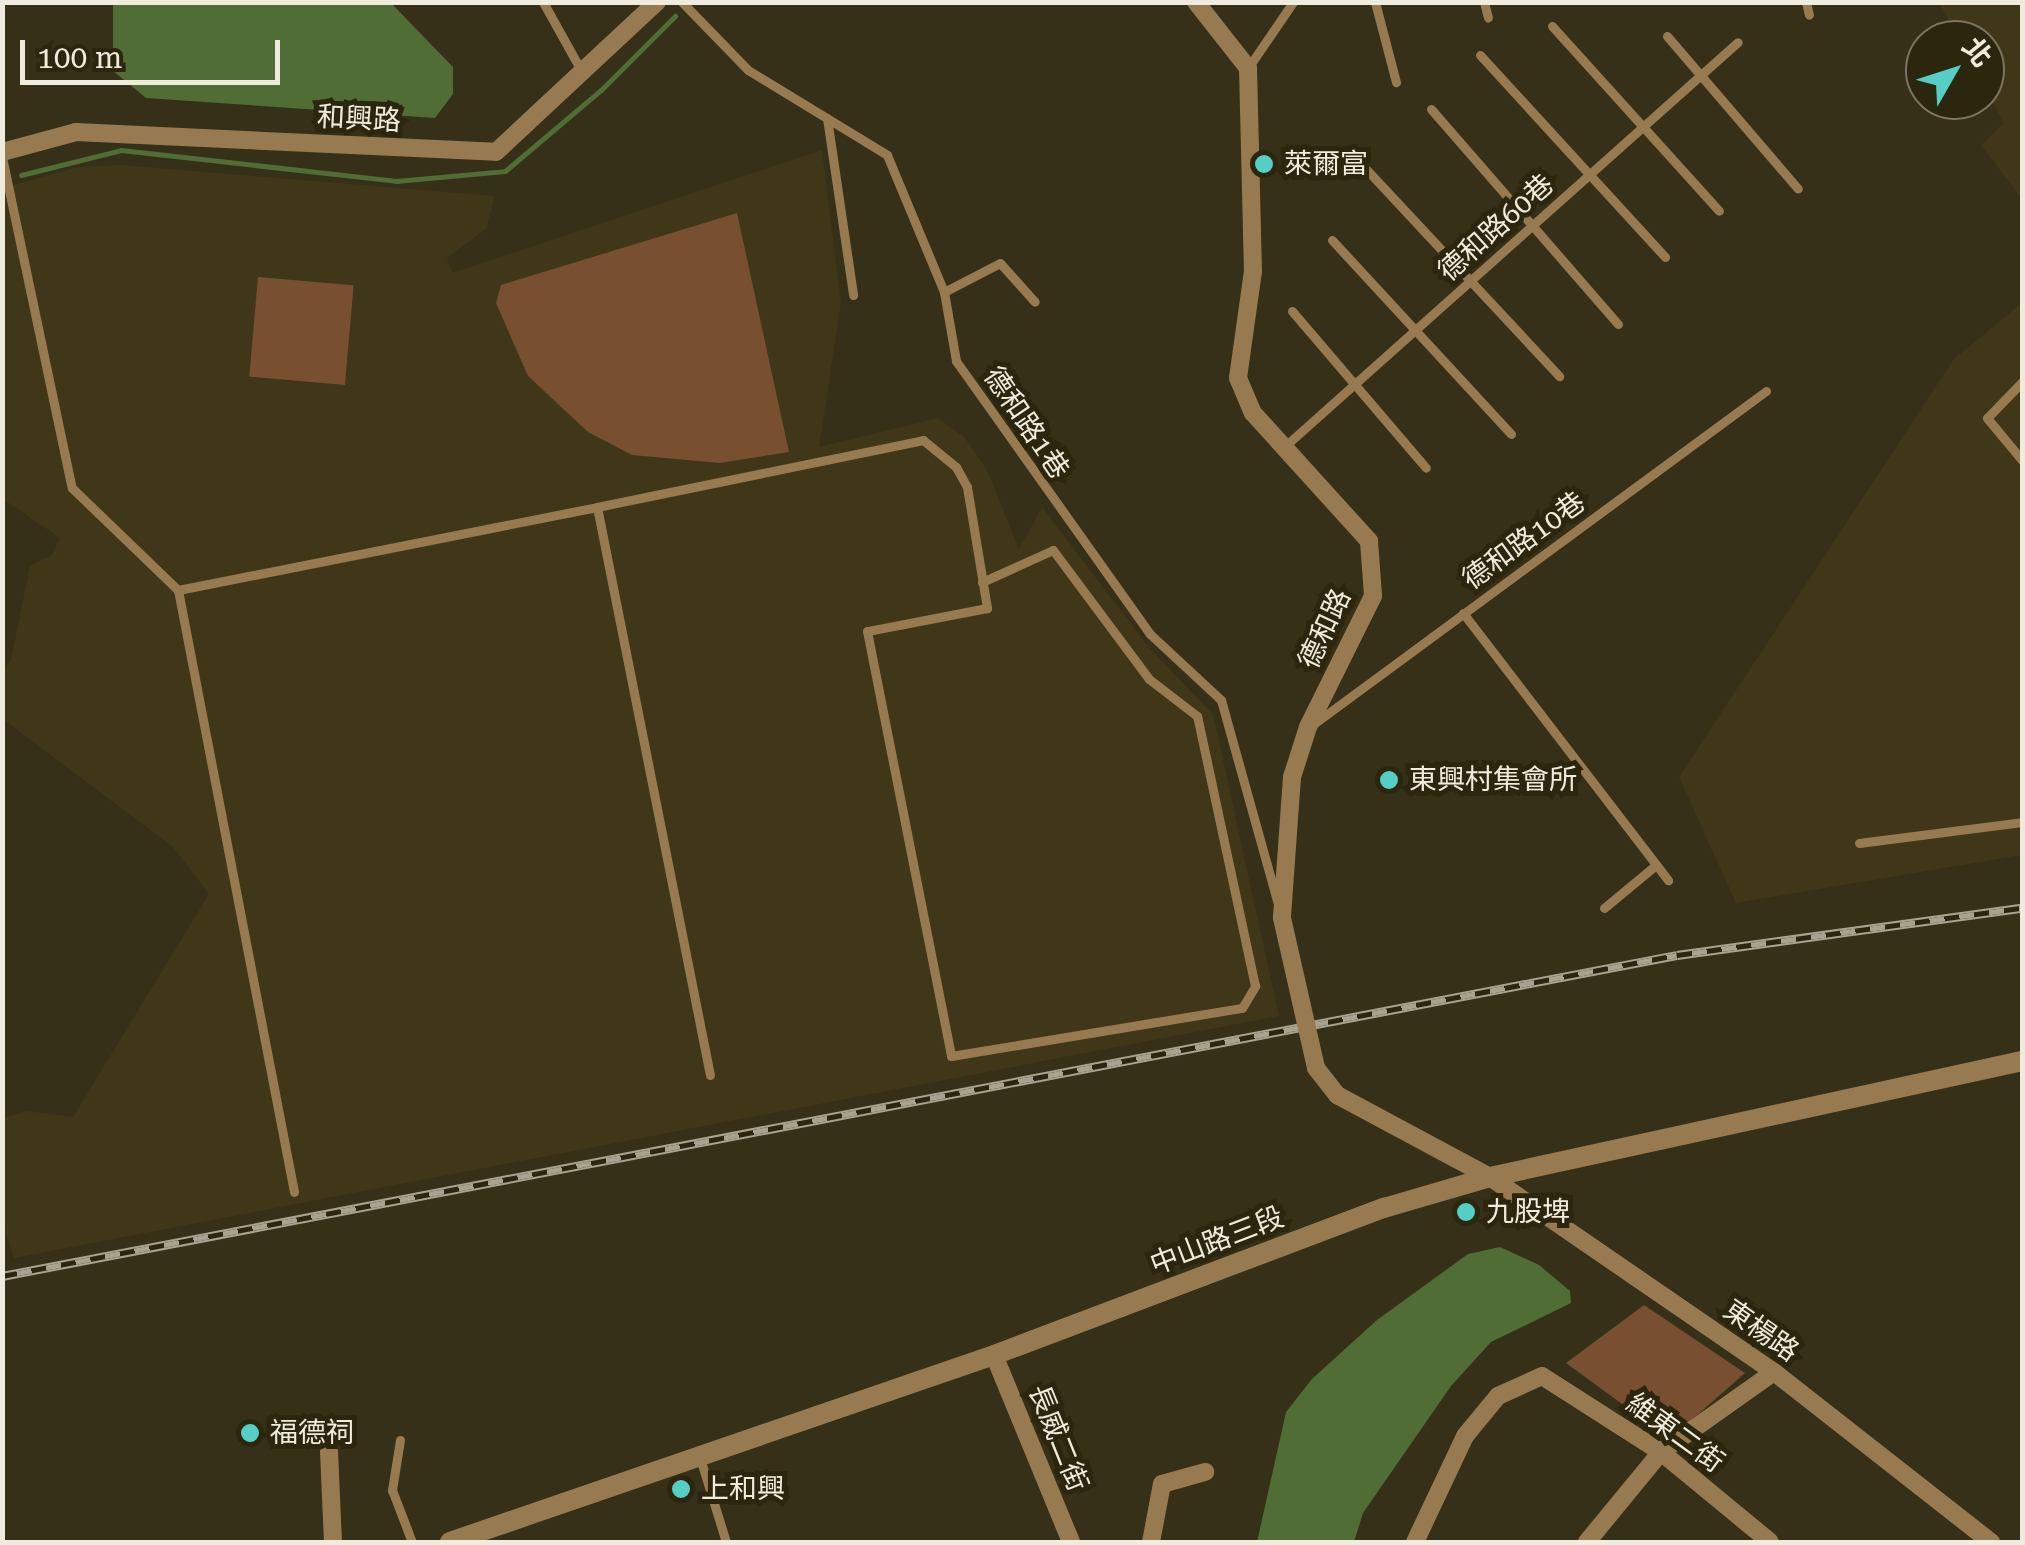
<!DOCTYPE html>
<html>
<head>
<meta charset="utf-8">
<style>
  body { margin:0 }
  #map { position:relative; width:2025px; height:1545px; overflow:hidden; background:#363018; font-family:"Roboto Serif","Noto Sans TC",serif }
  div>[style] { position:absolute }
  .built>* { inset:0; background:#403718 }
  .green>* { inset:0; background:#784f31; transform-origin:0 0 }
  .water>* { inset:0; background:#4f6d34 }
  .stream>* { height:5px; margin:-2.5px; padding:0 2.5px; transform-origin:2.5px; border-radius:2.5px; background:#4f6d34 }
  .service>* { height:9px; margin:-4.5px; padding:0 4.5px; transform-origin:4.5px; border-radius:4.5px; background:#987a51 }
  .minor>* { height:18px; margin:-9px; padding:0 9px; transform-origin:9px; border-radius:9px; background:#987a51 }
  .tertiary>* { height:20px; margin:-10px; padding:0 10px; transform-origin:10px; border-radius:10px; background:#987a51 }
  .rail>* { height:9px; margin-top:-4.5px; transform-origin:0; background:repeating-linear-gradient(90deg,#2c260e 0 15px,#a8a391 0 30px); box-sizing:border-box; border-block:2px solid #a8a391 }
  .minor-bridge>* { height:18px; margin:-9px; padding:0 9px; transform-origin:9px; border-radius:9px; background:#987a51 }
  .dots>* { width:28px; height:28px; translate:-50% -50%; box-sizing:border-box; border:5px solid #2c260e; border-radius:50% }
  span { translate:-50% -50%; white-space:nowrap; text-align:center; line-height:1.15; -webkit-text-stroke:10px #2c260e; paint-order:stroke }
  .street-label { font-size:28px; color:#efebdd }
  .poi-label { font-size:28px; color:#efebdd }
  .left { translate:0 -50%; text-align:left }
  .frame { position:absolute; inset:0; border:5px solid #efebdd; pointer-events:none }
  .north { position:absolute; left:1905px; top:20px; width:100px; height:100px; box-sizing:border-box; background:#2c260e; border:2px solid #7a7561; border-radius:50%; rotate:51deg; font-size:28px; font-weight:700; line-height:40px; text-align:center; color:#efebdd }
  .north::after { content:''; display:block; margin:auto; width:35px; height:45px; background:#55cec5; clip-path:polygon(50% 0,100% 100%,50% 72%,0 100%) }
  .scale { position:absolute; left:20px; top:40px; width:260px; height:45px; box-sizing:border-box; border:5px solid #efebdd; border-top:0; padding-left:12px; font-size:30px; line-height:35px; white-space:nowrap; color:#efebdd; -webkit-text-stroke:8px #2c260e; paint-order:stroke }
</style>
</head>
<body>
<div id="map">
  <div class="built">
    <i style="clip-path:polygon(1939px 3px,2022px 3px,2022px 199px,1981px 145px,2004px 123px,1985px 88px,1985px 40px,1959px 40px)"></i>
    <i style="clip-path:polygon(822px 150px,841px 303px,819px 447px,938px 418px,965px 438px,987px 470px,1019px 549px,1042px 507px,1150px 649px,1213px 714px,1279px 1016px,14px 1258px,3px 1224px,3px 1118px,27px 1111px,73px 1117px,209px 894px,173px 847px,3px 719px,3px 669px,11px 660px,30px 566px,52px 555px,60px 538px,3px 499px,3px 188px,79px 167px,121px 165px,495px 196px,486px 229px,447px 258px,452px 273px)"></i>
    <i style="clip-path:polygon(2022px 303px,2022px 855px,1736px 903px,1679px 777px,1954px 359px)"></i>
  </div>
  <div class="green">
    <i style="clip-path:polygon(737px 213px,789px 452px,720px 463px,632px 455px,588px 432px,528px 376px,496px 303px,501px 285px)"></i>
    <i style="left:258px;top:277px;width:96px;height:100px;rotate:5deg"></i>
    <i style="clip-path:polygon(1644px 1305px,1745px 1373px,1670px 1439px,1566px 1363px)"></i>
  </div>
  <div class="water">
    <i style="clip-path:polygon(113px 3px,391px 3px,453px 67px,453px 94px,435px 118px,146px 98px,113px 71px)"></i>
    <i style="clip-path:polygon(1500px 1247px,1539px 1265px,1570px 1291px,1571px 1303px,1491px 1342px,1451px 1386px,1363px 1513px,1354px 1542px,1257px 1542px,1286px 1412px,1312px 1379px,1377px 1320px,1468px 1254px)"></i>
  </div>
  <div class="stream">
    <i style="left:21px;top:175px;width:103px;rotate:-14deg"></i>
    <i style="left:121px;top:150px;width:277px;rotate:6.4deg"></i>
    <i style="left:396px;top:181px;width:109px;rotate:-5.2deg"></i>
    <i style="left:505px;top:171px;width:126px;rotate:-40.2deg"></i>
    <i style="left:601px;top:90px;width:105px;rotate:-45deg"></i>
  </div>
  <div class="service">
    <i style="left:543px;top:2px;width:82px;rotate:60.9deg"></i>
    <i style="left:682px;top:2px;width:95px;rotate:45.9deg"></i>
    <i style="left:748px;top:70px;width:163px;rotate:31.4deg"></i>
    <i style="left:887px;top:155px;width:148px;rotate:67.4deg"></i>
    <i style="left:944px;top:292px;width:70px;rotate:80.1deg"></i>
    <i style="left:956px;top:361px;width:335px;rotate:54.6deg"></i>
    <i style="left:1150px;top:634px;width:97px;rotate:42.9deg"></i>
    <i style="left:1221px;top:700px;width:209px;rotate:74.4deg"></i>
    <i style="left:1375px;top:2px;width:83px;rotate:75.3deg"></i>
    <i style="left:1484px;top:2px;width:16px;rotate:76deg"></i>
    <i style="left:1806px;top:2px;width:13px;rotate:77deg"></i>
    <i style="left:1552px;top:26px;width:249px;rotate:47.9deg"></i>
    <i style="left:1667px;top:36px;width:201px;rotate:49.4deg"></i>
    <i style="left:1480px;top:55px;width:274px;rotate:47.5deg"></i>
    <i style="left:1248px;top:68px;width:80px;rotate:-55.7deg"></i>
    <i style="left:1431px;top:109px;width:285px;rotate:49deg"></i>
    <i style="left:827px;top:118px;width:179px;rotate:81.6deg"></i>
    <i style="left:2px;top:157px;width:338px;rotate:78.1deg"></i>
    <i style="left:72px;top:488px;width:147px;rotate:43.9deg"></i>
    <i style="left:178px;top:590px;width:613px;rotate:79.09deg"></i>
    <i style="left:1367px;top:170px;width:282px;rotate:47deg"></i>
    <i style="left:1332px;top:240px;width:264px;rotate:47.3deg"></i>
    <i style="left:944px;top:292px;width:63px;rotate:-27.4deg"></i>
    <i style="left:1000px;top:263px;width:52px;rotate:48.1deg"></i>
    <i style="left:1292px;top:311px;width:206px;rotate:49.5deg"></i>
    <i style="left:2022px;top:382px;width:50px;rotate:134.2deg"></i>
    <i style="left:1987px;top:418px;width:55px;rotate:50.2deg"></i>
    <i style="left:1284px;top:447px;width:608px;rotate:-41.74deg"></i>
    <i style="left:178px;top:590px;width:427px;rotate:-11.2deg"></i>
    <i style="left:1463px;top:613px;width:337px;rotate:52.5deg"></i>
    <i style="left:1315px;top:723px;width:560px;rotate:-36.36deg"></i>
    <i style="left:1859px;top:843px;width:164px;rotate:-7.3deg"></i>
    <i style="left:1604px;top:908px;width:67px;rotate:-39.6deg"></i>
    <i style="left:710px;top:1075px;width:579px;rotate:-101.25deg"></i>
    <i style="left:597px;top:507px;width:333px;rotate:-11.6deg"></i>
    <i style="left:923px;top:440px;width:43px;rotate:39.3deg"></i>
    <i style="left:956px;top:467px;width:23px;rotate:61deg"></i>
    <i style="left:967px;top:487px;width:123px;rotate:80.6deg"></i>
    <i style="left:987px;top:608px;width:122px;rotate:169.1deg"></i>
    <i style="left:867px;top:631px;width:433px;rotate:78.8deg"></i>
    <i style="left:951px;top:1056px;width:295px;rotate:-9.4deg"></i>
    <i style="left:1242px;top:1008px;width:26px;rotate:-59deg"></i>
    <i style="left:1255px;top:986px;width:276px;rotate:-102.1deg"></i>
    <i style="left:1197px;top:716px;width:61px;rotate:-142.4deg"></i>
    <i style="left:1149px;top:679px;width:161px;rotate:-126.7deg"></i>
    <i style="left:1053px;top:550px;width:78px;rotate:155.7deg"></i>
    <i style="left:400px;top:1440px;width:51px;rotate:99.1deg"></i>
    <i style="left:392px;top:1490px;width:56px;rotate:69deg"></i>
    <i style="left:700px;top:1458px;width:88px;rotate:72.8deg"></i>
  </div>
  <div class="minor">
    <i style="left:1196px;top:2px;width:84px;rotate:51.8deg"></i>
    <i style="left:1248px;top:68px;width:203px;rotate:88.6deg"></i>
    <i style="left:1253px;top:271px;width:108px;rotate:98deg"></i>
    <i style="left:1238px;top:378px;width:38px;rotate:67deg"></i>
    <i style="left:1253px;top:413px;width:173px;rotate:47.8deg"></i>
    <i style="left:1369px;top:541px;width:55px;rotate:85.8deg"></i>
    <i style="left:1373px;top:596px;width:146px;rotate:116.4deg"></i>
    <i style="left:2px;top:152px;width:77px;rotate:-15.1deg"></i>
    <i style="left:76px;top:132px;width:420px;rotate:2.7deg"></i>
    <i style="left:496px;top:152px;width:220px;rotate:-43deg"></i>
    <i style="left:1490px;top:1177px;width:345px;rotate:34.5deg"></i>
    <i style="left:1774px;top:1372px;width:276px;rotate:38.1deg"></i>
    <i style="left:994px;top:1355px;width:202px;rotate:67.6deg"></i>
    <i style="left:329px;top:1451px;width:91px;rotate:87.5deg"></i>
    <i style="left:1151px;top:1542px;width:59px;rotate:-79.3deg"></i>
    <i style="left:1162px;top:1484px;width:45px;rotate:-15.6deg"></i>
    <i style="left:1415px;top:1542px;width:117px;rotate:-64.7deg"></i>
    <i style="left:1465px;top:1436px;width:52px;rotate:-50.5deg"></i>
    <i style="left:1498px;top:1396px;width:48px;rotate:-24.4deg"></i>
    <i style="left:1542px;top:1376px;width:141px;rotate:32.6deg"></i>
    <i style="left:1661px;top:1452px;width:141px;rotate:39.5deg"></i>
    <i style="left:1587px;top:1542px;width:117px;rotate:-50.6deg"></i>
    <i style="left:1661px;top:1452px;width:138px;rotate:-35.3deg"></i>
  </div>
  <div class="tertiary">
    <i style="left:450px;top:1542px;width:575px;rotate:-18.97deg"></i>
    <i style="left:994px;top:1355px;width:417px;rotate:-20.7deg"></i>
    <i style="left:1384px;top:1208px;width:110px;rotate:-16.3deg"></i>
    <i style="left:1490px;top:1177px;width:544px;rotate:-12.3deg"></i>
  </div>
  <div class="rail">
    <i style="left:2px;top:1276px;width:1705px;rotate:-10.85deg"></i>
    <i style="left:1677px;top:955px;width:348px;rotate:-7.8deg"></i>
  </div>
  <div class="minor-bridge">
    <i style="left:1308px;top:727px;width:52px;rotate:107.7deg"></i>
    <i style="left:1292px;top:777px;width:141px;rotate:94.1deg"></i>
    <i style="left:1282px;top:918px;width:154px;rotate:77.2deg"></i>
    <i style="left:1316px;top:1068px;width:34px;rotate:52deg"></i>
    <i style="left:1337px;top:1095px;width:174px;rotate:28.2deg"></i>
  </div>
  <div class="dots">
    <i style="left:1264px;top:164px;background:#55cec5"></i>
    <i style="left:1389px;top:780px;background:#55cec5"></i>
    <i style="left:1466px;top:1212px;background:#55cec5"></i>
    <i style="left:250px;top:1433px;background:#55cec5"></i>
    <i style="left:681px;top:1489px;background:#55cec5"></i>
  </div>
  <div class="street-label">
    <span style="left:359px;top:119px;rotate:3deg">和興路</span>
    <span style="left:1496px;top:228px;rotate:-42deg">德和路60巷</span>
    <span style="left:1026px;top:423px;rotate:56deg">德和路1巷</span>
    <span style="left:1524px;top:541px;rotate:-36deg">德和路10巷</span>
    <span style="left:1325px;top:629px;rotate:-65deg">德和路</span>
    <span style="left:1217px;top:1241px;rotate:-21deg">中山路三段</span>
    <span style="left:1761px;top:1331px;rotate:35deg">東楊路</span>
    <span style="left:1675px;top:1433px;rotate:36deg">維東二街</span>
    <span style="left:1058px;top:1438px;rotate:68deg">長威二街</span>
  </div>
  <div class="poi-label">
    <span class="left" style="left:1284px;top:164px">萊爾富</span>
    <span class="left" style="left:1409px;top:780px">東興村集會所</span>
    <span class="left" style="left:1486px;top:1212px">九股埤</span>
    <span class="left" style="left:270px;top:1433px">福德祠</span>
    <span class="left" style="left:701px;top:1489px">上和興</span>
  </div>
  <div class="frame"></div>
  <div class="north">北</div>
  <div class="scale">100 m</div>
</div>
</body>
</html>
